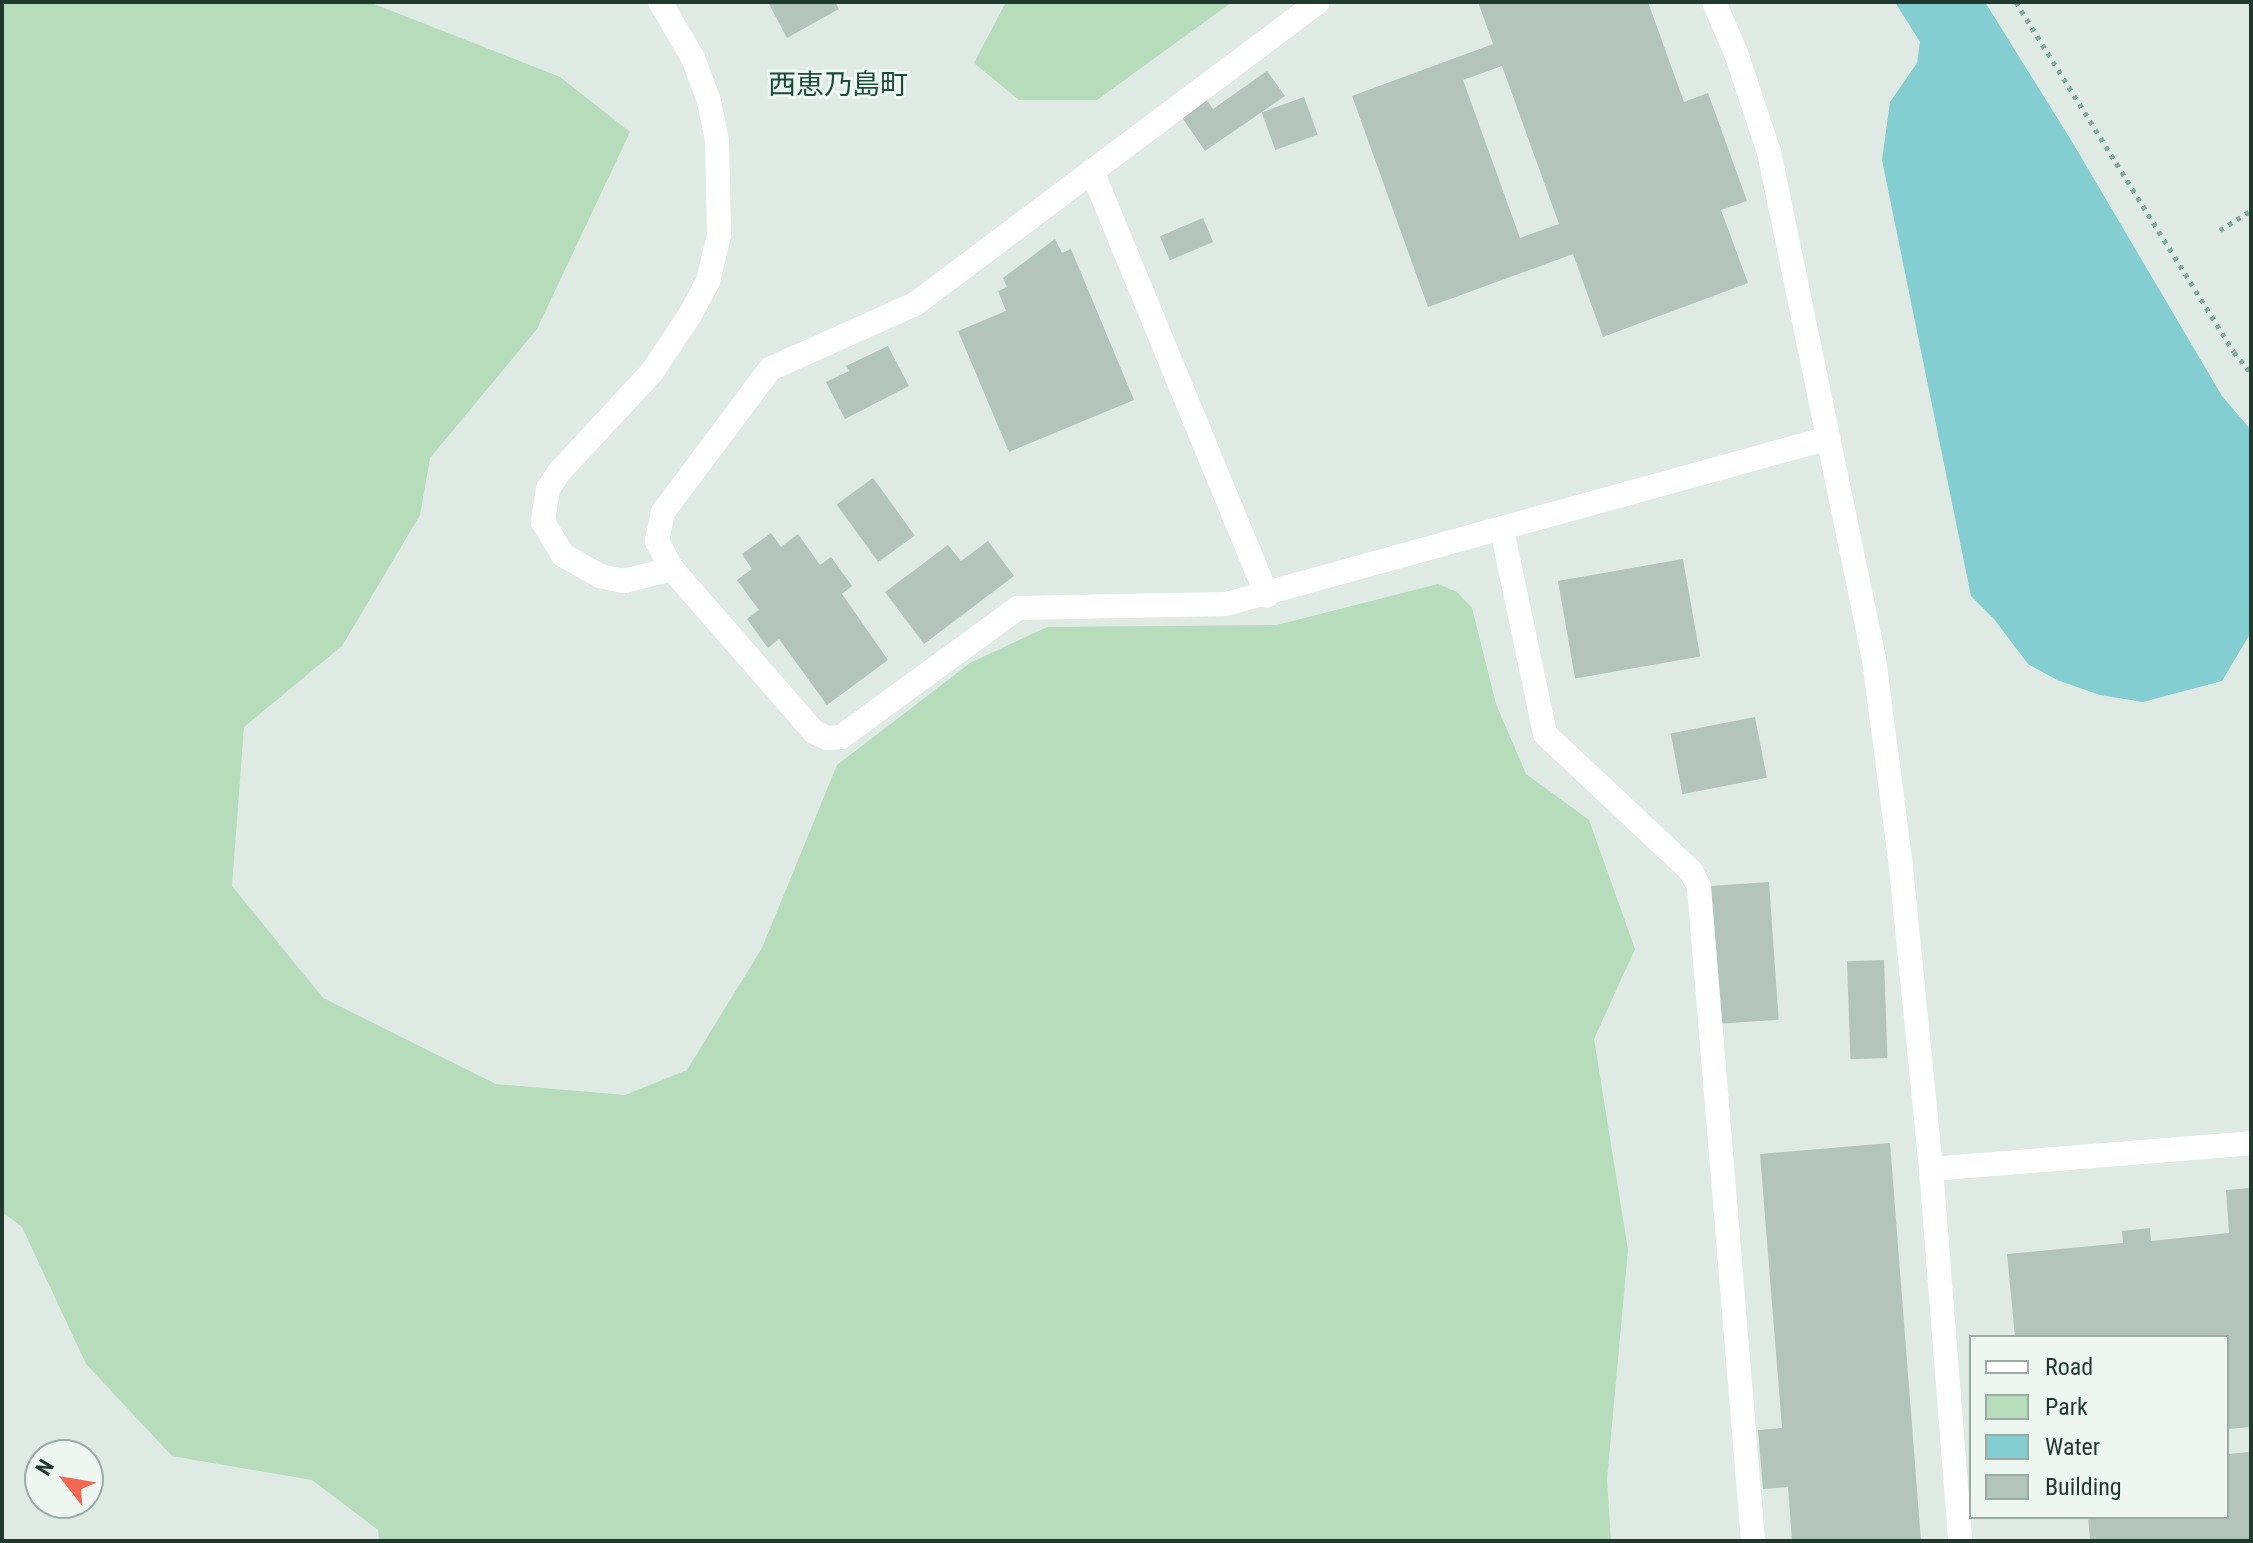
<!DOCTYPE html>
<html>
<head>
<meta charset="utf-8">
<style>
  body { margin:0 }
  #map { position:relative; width:2253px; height:1543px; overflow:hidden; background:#deeae3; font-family:"Roboto Condensed","Noto Sans JP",sans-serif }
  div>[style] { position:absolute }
  .green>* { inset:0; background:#b6dcbc }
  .water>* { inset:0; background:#84cdd0 }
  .building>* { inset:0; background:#b3c4bc; transform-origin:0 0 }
  .path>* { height:5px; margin-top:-2.5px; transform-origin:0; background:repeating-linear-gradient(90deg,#7eae99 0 4px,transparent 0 10px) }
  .minor>* { height:24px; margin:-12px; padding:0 12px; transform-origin:12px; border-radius:12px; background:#fff }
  span { translate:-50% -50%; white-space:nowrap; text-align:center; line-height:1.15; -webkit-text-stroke:6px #eef6f1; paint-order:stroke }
  .quarter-label { font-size:28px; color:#1b4b3a }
  .frame { position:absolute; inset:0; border:4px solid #1f392f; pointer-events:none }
  .legend { position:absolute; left:1969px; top:1335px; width:260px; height:184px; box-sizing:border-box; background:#eef6f1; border:2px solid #9baaa3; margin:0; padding:10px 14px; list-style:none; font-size:24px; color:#1f392f }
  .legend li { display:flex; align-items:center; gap:16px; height:40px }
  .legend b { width:40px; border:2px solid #9baaa3 }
  .north { position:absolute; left:24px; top:1439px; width:80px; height:80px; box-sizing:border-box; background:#eef6f1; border:2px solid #9baaa3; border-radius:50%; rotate:301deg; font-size:22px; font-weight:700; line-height:32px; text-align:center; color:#1f392f }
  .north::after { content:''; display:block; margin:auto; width:28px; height:36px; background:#f36852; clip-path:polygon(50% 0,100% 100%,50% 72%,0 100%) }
</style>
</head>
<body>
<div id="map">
  <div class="green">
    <i style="clip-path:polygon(2px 2px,369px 2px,560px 77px,630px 132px,537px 329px,430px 458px,420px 515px,342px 646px,244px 727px,232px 886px,323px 998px,496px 1084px,625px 1095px,687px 1070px,762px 948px,837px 765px,970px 663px,1047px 627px,1277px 625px,1438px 584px,1457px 592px,1472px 608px,1496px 704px,1526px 774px,1589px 820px,1635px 949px,1594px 1039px,1628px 1250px,1607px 1479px,1611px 1541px,379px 1541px,378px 1530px,312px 1480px,172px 1456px,86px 1364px,22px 1227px,2px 1212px)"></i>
    <i style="clip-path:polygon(1006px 2px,1232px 2px,1097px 100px,1019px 100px,974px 63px)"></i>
  </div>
  <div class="water">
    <i style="clip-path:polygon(1895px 2px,1985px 2px,2071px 140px,2222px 396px,2251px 430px,2250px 634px,2222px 681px,2143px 702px,2100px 695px,2057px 680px,2028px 664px,1994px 619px,1971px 596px,1882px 160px,1890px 102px,1917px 63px,1920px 42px)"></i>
  </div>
  <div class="building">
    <i style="clip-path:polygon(768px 2px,835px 2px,839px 9px,787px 38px)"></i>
    <i style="clip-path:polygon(evenodd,1478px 2px,1648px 2px,1684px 102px,1708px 93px,1747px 201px,1721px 210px,1748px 283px,1603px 337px,1573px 254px,1428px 307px,1352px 96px,1493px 44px,1478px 2px,1502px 66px,1559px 224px,1520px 238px,1463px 80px,1502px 66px)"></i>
    <i style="clip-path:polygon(1267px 71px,1285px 96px,1205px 151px,1181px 116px,1206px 99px,1213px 109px)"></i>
    <i style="left:1304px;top:97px;width:40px;height:45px;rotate:70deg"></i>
    <i style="left:1203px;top:218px;width:26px;height:47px;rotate:67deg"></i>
    <i style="clip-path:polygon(1055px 239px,1062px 253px,1071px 249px,1134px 400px,1009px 452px,958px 331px,1006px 311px,998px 291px,1007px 287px,1003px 278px)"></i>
    <i style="clip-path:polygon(888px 346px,909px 386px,845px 419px,826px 382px,849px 371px,846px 366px)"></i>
    <i style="left:873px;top:478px;width:71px;height:45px;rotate:54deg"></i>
    <i style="clip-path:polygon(771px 533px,781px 547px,798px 534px,820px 565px,831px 557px,852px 586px,842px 594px,888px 660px,827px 705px,779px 639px,768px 648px,747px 619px,759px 610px,737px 580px,752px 569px,742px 554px)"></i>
    <i style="clip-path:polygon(988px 541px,1014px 576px,924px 644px,885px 592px,948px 545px,961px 561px)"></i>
    <i style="left:1683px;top:559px;width:99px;height:127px;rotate:80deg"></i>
    <i style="left:1755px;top:717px;width:62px;height:86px;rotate:79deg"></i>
    <i style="left:1769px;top:882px;width:138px;height:59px;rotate:86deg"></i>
    <i style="left:1884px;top:960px;width:98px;height:37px;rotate:88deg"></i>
    <i style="clip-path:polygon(1890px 1143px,1921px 1541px,1792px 1541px,1788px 1487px,1763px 1489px,1758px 1430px,1782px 1428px,1760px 1154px)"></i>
    <i style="clip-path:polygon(2251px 1188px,2251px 1427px,2227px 1429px,2227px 1337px,2015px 1337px,2007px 1254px,2123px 1243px,2122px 1231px,2150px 1228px,2151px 1241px,2229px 1233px,2226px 1190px)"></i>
    <i style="clip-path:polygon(2251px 1452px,2251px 1541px,2090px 1541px,2088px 1517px,2227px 1517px,2227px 1454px)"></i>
  </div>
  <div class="path">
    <i style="left:2016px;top:2px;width:412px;rotate:58.1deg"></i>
    <i style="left:2234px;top:352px;width:27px;rotate:51deg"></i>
    <i style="left:2220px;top:230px;width:36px;rotate:-32deg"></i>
  </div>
  <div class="minor">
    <i style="left:660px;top:2px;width:65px;rotate:59.5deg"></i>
    <i style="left:693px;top:58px;width:46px;rotate:69.6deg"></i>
    <i style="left:709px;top:101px;width:41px;rotate:78.7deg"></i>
    <i style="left:717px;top:141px;width:94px;rotate:88.8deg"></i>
    <i style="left:719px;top:235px;width:47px;rotate:103.4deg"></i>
    <i style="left:708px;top:281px;width:38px;rotate:118deg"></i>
    <i style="left:690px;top:315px;width:69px;rotate:123.7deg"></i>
    <i style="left:652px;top:372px;width:137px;rotate:132.9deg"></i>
    <i style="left:559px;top:472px;width:20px;rotate:123deg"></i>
    <i style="left:548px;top:489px;width:33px;rotate:99deg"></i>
    <i style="left:543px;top:522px;width:39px;rotate:59deg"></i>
    <i style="left:563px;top:555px;width:43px;rotate:29.6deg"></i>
    <i style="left:600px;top:576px;width:25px;rotate:12deg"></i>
    <i style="left:624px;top:581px;width:49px;rotate:-14deg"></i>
    <i style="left:1318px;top:2px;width:504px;rotate:143.15deg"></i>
    <i style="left:915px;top:304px;width:159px;rotate:155.9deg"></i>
    <i style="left:770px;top:369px;width:179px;rotate:126.8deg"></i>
    <i style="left:663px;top:512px;width:30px;rotate:102deg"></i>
    <i style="left:657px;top:541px;width:32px;rotate:62deg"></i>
    <i style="left:672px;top:569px;width:216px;rotate:48.9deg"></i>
    <i style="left:814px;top:732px;width:14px;rotate:25deg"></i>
    <i style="left:827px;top:738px;width:14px;rotate:-4deg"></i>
    <i style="left:841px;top:737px;width:219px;rotate:-36.1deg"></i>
    <i style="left:1018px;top:608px;width:208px;rotate:-1.1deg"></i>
    <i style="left:1226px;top:604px;width:625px;rotate:-15.39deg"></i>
    <i style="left:1714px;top:2px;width:56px;rotate:66.7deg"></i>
    <i style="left:1736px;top:53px;width:104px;rotate:71.6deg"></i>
    <i style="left:1769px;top:152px;width:518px;rotate:78.3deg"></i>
    <i style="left:1874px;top:659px;width:201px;rotate:82.6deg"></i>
    <i style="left:1900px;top:858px;width:313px;rotate:84.3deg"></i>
    <i style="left:1931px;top:1169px;width:373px;rotate:85.5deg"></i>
    <i style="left:1092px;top:171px;width:459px;rotate:67.6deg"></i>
    <i style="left:1502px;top:530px;width:208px;rotate:78.1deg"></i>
    <i style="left:1545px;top:734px;width:200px;rotate:43.2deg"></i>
    <i style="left:1691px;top:871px;width:18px;rotate:63deg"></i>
    <i style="left:1699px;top:887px;width:656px;rotate:85.28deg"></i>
    <i style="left:1931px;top:1169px;width:321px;rotate:-4.6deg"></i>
  </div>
  <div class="quarter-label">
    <span style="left:838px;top:85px">西恵乃島町</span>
  </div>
  <div class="frame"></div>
  <ul class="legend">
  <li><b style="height:10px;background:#fff"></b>Road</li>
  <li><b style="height:22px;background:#b6dcbc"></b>Park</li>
  <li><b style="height:22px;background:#84cdd0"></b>Water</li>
  <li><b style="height:22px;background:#b3c4bc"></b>Building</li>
  </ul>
  <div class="north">N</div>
</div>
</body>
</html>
